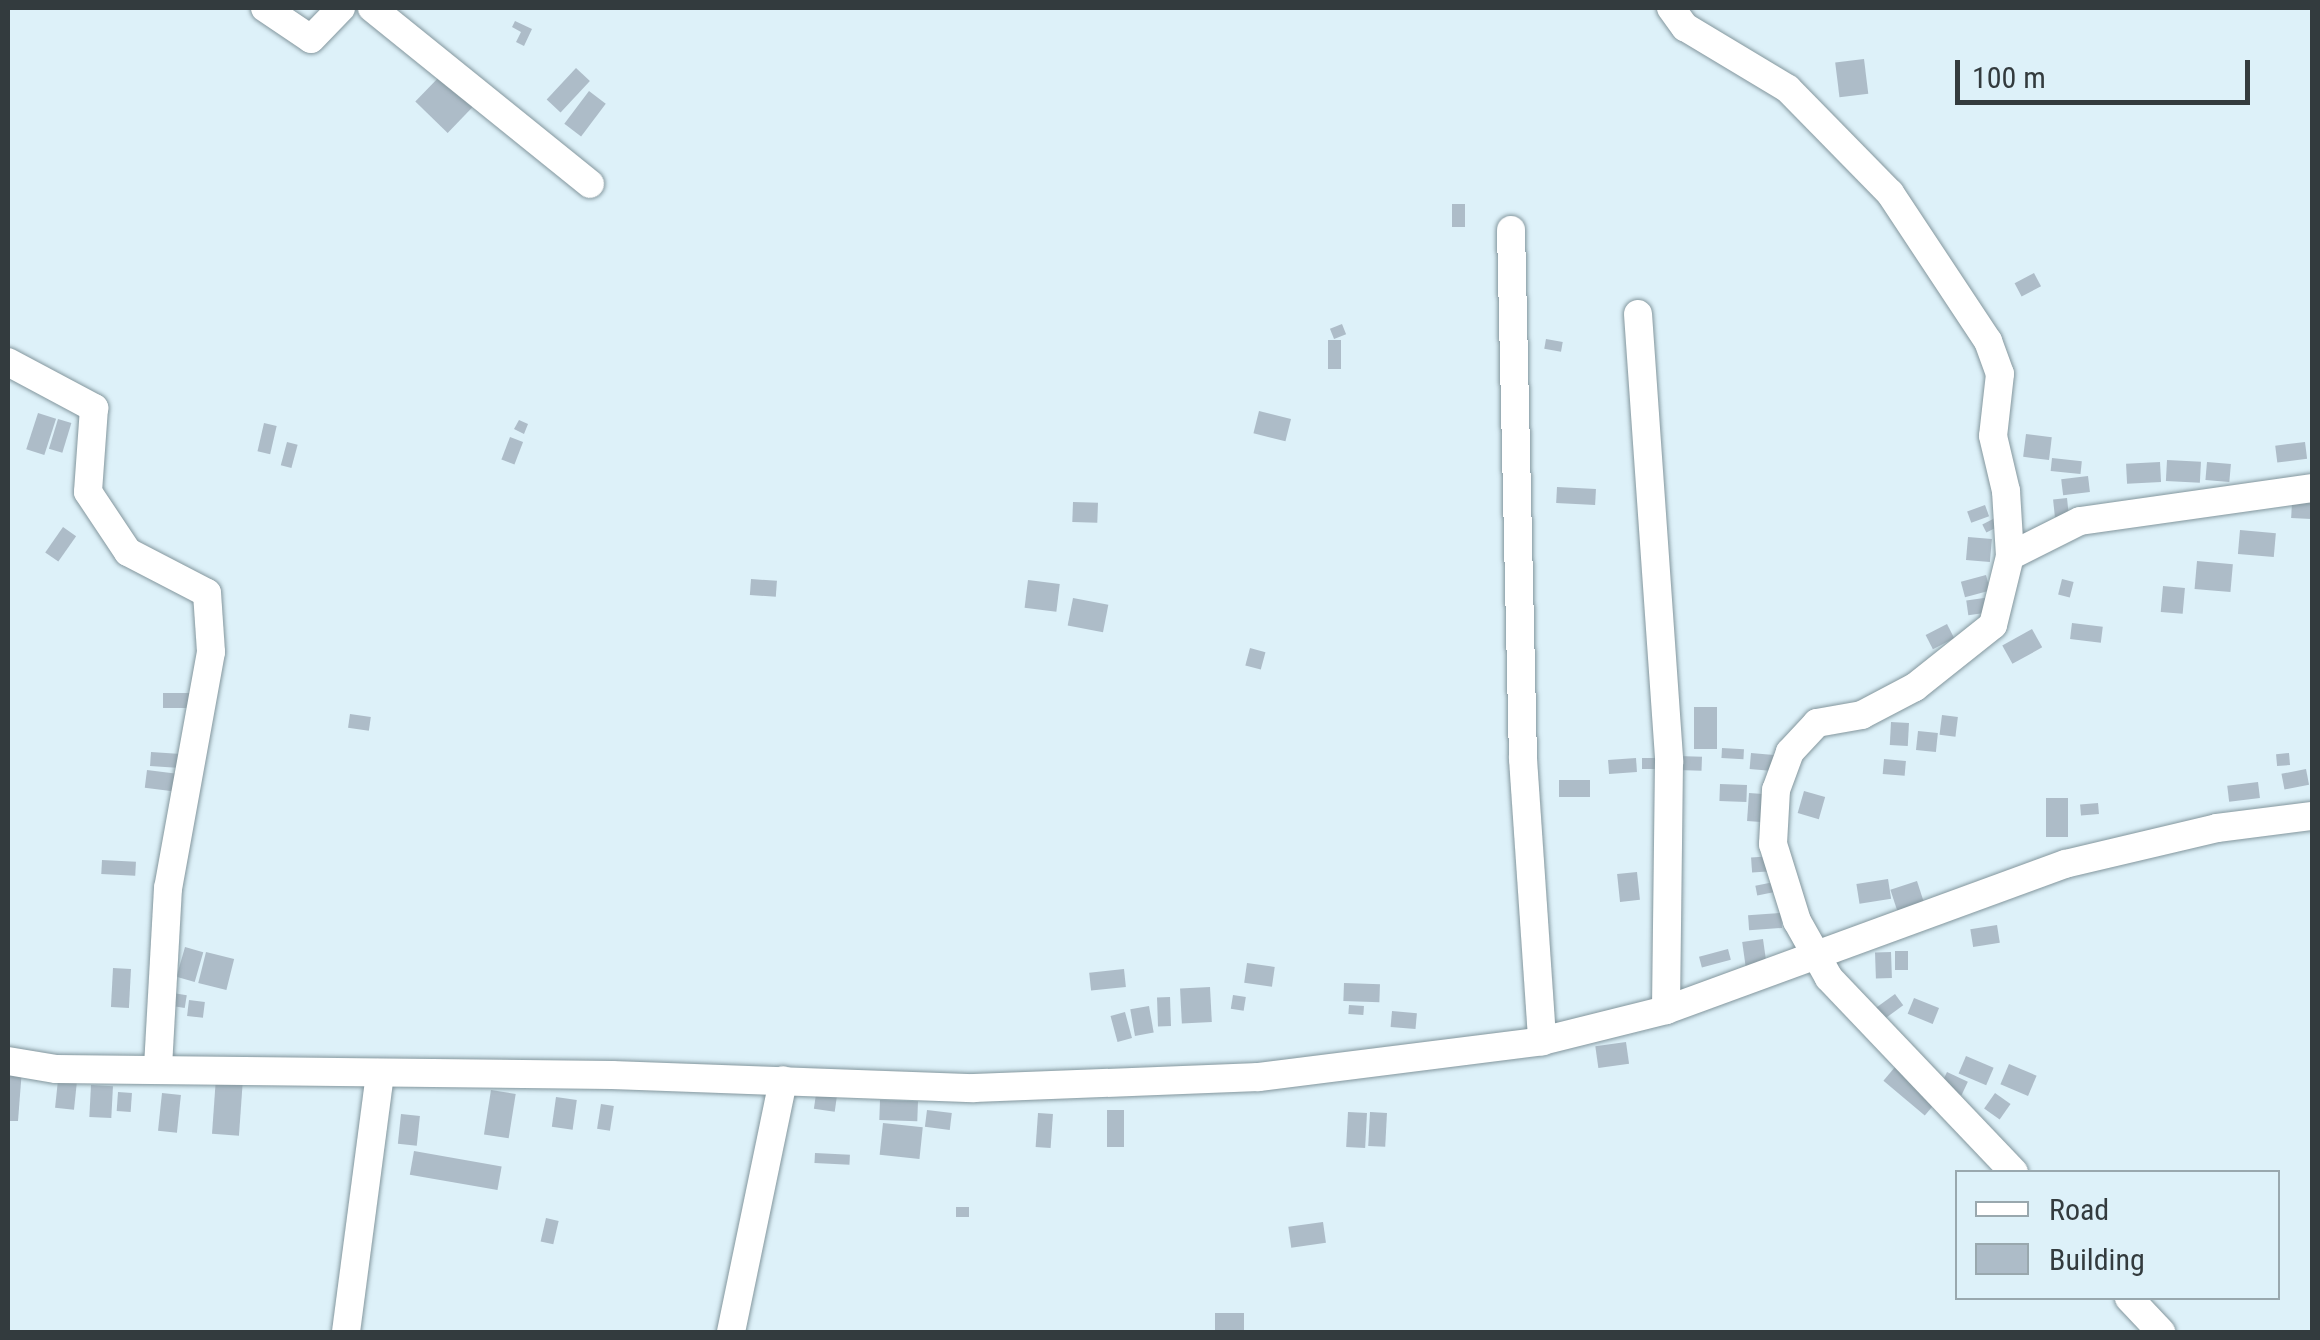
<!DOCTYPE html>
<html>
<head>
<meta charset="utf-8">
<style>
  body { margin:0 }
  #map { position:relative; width:2320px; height:1340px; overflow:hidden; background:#ddf1f9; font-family:"Roboto Condensed",sans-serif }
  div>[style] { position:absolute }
  .building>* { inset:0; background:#adbcc8; transform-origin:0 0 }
  .roads { filter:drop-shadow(0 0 2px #83969d) drop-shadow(0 0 2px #83969d) }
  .minor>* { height:28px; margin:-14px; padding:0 14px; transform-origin:14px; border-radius:14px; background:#fff }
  span { translate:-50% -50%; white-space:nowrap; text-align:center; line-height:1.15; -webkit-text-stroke:10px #ddf1f9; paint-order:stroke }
  .frame { position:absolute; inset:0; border:10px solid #333b3e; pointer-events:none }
  .legend { position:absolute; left:1955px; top:1170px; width:325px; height:130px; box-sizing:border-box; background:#ddf1f9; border:2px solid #99a8ae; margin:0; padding:12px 18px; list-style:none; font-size:30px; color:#333b3e }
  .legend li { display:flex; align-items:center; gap:20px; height:50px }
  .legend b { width:50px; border:2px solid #99a8ae }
  .scale { position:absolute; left:1955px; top:60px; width:295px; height:45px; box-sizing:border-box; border:5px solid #333b3e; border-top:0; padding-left:12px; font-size:30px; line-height:35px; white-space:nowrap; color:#333b3e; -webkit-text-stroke:8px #ddf1f9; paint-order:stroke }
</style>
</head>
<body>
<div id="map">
  <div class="building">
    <i style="clip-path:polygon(515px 21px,532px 29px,524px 46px,516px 42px,521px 32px,512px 27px)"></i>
    <i style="left:1864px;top:59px;width:35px;height:29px;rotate:83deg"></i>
    <i style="left:576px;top:68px;width:19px;height:43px;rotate:43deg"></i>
    <i style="left:441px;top:75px;width:45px;height:37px;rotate:44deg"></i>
    <i style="left:589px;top:91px;width:21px;height:41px;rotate:37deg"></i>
    <i style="left:1452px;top:204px;width:13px;height:23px"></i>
    <i style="left:2034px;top:273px;width:15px;height:22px;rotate:62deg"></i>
    <i style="left:1342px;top:324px;width:11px;height:13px;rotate:68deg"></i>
    <i style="left:1546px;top:339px;width:17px;height:10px;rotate:10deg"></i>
    <i style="left:1328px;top:340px;width:13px;height:29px"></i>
    <i style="left:1259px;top:411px;width:33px;height:23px;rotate:14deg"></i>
    <i style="left:38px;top:413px;width:19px;height:38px;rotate:18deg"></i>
    <i style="left:58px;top:419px;width:14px;height:31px;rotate:17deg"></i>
    <i style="clip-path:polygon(519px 420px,528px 424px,524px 434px,514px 429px)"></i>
    <i style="left:264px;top:423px;width:13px;height:29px;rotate:13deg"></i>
    <i style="left:2026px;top:434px;width:26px;height:23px;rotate:7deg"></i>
    <i style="left:510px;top:437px;width:14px;height:24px;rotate:21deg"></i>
    <i style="left:287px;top:442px;width:11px;height:24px;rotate:15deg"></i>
    <i style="left:2305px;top:442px;width:17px;height:30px;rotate:83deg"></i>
    <i style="left:2052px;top:458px;width:30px;height:13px;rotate:6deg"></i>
    <i style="left:2167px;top:460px;width:34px;height:21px;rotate:3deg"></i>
    <i style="left:2160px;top:462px;width:20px;height:34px;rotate:87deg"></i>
    <i style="left:2207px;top:462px;width:24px;height:18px;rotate:5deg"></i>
    <i style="left:2088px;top:476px;width:16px;height:27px;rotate:83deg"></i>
    <i style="left:1557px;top:487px;width:39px;height:16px;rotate:3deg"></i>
    <i style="left:2067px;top:498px;width:18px;height:14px;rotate:84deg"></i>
    <i style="left:1073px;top:502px;width:25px;height:20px;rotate:2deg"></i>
    <i style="left:2292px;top:502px;width:20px;height:16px;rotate:3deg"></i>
    <i style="left:1985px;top:505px;width:12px;height:19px;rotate:70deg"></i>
    <i style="left:2001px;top:515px;width:9px;height:21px;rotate:63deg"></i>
    <i style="left:63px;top:527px;width:16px;height:31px;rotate:35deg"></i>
    <i style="left:2240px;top:530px;width:36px;height:24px;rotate:5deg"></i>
    <i style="left:1968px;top:537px;width:24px;height:23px;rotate:5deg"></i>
    <i style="left:2197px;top:561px;width:36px;height:28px;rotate:5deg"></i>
    <i style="left:1986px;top:575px;width:16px;height:26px;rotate:75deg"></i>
    <i style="left:751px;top:579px;width:26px;height:16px;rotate:4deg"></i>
    <i style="left:2062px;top:579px;width:12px;height:16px;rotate:14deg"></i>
    <i style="left:1028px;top:580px;width:32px;height:28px;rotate:7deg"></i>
    <i style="left:2163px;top:586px;width:22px;height:26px;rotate:5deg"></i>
    <i style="left:1991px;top:597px;width:15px;height:25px;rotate:82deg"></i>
    <i style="left:1073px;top:598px;width:36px;height:28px;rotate:11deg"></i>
    <i style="left:2072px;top:623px;width:31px;height:16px;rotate:7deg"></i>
    <i style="left:1947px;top:624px;width:16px;height:24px;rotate:63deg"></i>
    <i style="left:2032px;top:629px;width:21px;height:34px;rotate:61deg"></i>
    <i style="left:1250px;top:648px;width:16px;height:18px;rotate:15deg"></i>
    <i style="left:190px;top:693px;width:15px;height:27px;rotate:90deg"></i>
    <i style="left:1694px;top:707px;width:23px;height:42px"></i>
    <i style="left:350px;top:714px;width:21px;height:14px;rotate:8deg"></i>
    <i style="left:1942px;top:715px;width:16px;height:20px;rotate:7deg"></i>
    <i style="left:1891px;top:722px;width:18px;height:23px;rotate:3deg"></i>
    <i style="left:1918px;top:731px;width:20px;height:19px;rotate:6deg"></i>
    <i style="left:1722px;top:748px;width:22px;height:10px;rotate:3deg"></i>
    <i style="left:151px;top:752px;width:30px;height:14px;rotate:4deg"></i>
    <i style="left:1751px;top:753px;width:23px;height:16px;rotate:5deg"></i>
    <i style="left:2289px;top:753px;width:12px;height:13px;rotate:85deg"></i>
    <i style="left:1678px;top:756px;width:24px;height:14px;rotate:2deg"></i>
    <i style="left:1636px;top:758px;width:14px;height:28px;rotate:86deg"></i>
    <i style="left:1642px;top:758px;width:18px;height:11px"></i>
    <i style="left:1884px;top:759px;width:22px;height:15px;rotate:5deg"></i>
    <i style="left:2306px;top:769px;width:16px;height:25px;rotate:79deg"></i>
    <i style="left:147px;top:770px;width:34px;height:18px;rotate:7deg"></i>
    <i style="left:1559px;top:780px;width:31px;height:17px"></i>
    <i style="left:2258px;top:782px;width:16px;height:31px;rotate:83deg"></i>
    <i style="left:1720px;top:784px;width:27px;height:17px;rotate:2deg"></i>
    <i style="left:1804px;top:791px;width:22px;height:23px;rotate:16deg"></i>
    <i style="left:1749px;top:793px;width:14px;height:28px;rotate:4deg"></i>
    <i style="left:2046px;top:798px;width:22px;height:39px"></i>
    <i style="left:2098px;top:803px;width:11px;height:18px;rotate:85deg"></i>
    <i style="left:1774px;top:856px;width:15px;height:23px;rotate:86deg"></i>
    <i style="left:102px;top:860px;width:34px;height:14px;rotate:3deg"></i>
    <i style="left:1637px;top:872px;width:28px;height:20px;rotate:84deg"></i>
    <i style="left:1888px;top:879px;width:20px;height:32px;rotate:81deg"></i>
    <i style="left:1917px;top:881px;width:22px;height:28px;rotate:72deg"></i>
    <i style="left:1774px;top:882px;width:10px;height:19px;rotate:79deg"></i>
    <i style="left:1781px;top:913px;width:15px;height:33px;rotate:86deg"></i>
    <i style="left:1997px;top:925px;width:18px;height:27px;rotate:81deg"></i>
    <i style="left:1763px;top:939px;width:27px;height:21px;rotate:82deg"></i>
    <i style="left:185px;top:947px;width:19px;height:31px;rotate:16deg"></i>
    <i style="left:1728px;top:949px;width:11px;height:30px;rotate:75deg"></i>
    <i style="left:1895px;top:951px;width:13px;height:19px"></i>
    <i style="left:206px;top:952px;width:29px;height:32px;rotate:14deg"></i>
    <i style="left:1891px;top:952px;width:26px;height:16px;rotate:88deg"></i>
    <i style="left:1247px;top:963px;width:28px;height:20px;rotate:8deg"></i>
    <i style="left:113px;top:968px;width:18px;height:39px;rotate:3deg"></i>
    <i style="left:1124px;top:969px;width:18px;height:35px;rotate:84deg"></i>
    <i style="left:1344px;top:983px;width:36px;height:18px;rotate:2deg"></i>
    <i style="left:1210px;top:987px;width:35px;height:30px;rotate:87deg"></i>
    <i style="left:167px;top:992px;width:20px;height:13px;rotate:9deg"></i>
    <i style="left:1895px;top:994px;width:14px;height:26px;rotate:54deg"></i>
    <i style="left:1233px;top:995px;width:13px;height:14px;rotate:9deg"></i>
    <i style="left:1170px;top:997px;width:29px;height:13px;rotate:88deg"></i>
    <i style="left:1914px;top:998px;width:27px;height:17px;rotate:22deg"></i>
    <i style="left:189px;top:1000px;width:16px;height:16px;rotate:7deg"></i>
    <i style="left:1349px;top:1005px;width:15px;height:9px;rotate:4deg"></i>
    <i style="left:1149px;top:1006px;width:27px;height:19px;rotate:80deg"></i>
    <i style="left:1392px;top:1011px;width:25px;height:16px;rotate:5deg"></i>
    <i style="left:1125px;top:1012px;width:27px;height:15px;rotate:75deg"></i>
    <i style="left:1626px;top:1042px;width:22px;height:31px;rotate:82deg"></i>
    <i style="left:1966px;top:1056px;width:30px;height:19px;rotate:23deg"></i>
    <i style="left:2009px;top:1064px;width:30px;height:22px;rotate:23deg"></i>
    <i style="left:1895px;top:1067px;width:54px;height:18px;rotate:40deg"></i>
    <i style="clip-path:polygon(8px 1068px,22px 1069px,18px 1121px,8px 1121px)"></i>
    <i style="left:1947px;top:1072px;width:23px;height:15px;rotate:25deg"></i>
    <i style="left:216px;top:1077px;width:27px;height:57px;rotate:4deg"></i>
    <i style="left:58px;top:1080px;width:19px;height:28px;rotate:6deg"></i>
    <i style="left:91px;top:1085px;width:22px;height:32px;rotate:3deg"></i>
    <i style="left:491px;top:1090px;width:25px;height:45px;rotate:9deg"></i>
    <i style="left:118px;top:1092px;width:14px;height:19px;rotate:4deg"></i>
    <i style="left:162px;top:1093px;width:19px;height:38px;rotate:6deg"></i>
    <i style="left:1995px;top:1093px;width:19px;height:19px;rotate:35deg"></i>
    <i style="left:816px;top:1094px;width:21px;height:15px;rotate:8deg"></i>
    <i style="left:556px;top:1097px;width:21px;height:30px;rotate:8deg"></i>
    <i style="left:880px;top:1100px;width:38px;height:20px;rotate:2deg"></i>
    <i style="left:601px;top:1104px;width:13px;height:25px;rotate:9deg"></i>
    <i style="left:927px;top:1110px;width:25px;height:17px;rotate:7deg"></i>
    <i style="left:1107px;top:1110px;width:17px;height:37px"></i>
    <i style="left:1348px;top:1112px;width:19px;height:35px;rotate:3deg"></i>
    <i style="left:1370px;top:1112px;width:17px;height:34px;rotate:3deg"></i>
    <i style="left:1038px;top:1113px;width:15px;height:34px;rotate:4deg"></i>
    <i style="left:401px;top:1114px;width:19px;height:30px;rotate:6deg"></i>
    <i style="left:883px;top:1123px;width:40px;height:32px;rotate:6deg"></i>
    <i style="left:414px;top:1151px;width:89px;height:24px;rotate:10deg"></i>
    <i style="left:815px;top:1153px;width:35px;height:10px;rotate:3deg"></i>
    <i style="left:956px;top:1207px;width:13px;height:10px"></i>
    <i style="left:546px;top:1218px;width:13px;height:24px;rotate:13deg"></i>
    <i style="left:1323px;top:1222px;width:21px;height:35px;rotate:82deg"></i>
    <i style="left:1215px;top:1313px;width:29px;height:19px"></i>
  </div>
  <div class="roads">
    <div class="minor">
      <i style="left:265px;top:8px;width:55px;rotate:34deg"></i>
      <i style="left:311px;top:39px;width:43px;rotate:-45.9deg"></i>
      <i style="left:372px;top:8px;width:280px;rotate:38.9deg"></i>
      <i style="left:1671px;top:8px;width:24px;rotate:54deg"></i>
      <i style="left:1685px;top:27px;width:120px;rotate:31deg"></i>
      <i style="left:1788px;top:89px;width:146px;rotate:45.6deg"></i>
      <i style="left:1890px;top:193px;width:178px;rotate:56.5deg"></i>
      <i style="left:1988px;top:341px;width:35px;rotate:70deg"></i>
      <i style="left:2000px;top:374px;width:62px;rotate:96.4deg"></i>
      <i style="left:1993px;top:436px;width:57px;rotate:76.7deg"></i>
      <i style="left:2006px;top:491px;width:65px;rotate:86.5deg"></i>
      <i style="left:2010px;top:556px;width:71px;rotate:103.8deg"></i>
      <i style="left:1993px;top:625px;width:100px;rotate:141.5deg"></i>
      <i style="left:1915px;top:687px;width:60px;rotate:152.2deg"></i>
      <i style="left:1862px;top:715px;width:46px;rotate:169.9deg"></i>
      <i style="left:1817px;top:723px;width:40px;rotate:133deg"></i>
      <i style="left:1790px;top:752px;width:40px;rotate:110.2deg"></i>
      <i style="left:1776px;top:790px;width:54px;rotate:93.2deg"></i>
      <i style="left:1773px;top:844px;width:81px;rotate:72.7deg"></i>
      <i style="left:1797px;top:921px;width:65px;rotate:60.7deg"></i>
      <i style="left:1829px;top:978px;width:268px;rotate:46.4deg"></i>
      <i style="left:1511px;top:230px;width:529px;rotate:88.7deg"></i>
      <i style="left:1523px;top:759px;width:283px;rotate:86.1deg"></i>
      <i style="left:1638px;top:314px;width:449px;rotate:86deg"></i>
      <i style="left:1669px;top:762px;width:248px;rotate:90.7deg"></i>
      <i style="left:8px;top:362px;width:98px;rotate:28.1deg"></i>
      <i style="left:94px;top:408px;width:84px;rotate:94.1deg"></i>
      <i style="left:88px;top:492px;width:72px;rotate:56.3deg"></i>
      <i style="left:128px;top:552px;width:89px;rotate:27.4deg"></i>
      <i style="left:207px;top:593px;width:59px;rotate:86.1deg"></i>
      <i style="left:211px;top:652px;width:240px;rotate:100.3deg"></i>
      <i style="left:168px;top:888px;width:181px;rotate:93.2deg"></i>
      <i style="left:2010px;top:556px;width:78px;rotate:-26.6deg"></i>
      <i style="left:2080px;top:521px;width:234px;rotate:-8.1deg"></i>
      <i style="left:8px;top:1061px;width:49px;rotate:9.5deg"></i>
      <i style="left:56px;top:1069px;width:556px;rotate:0.62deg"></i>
      <i style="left:612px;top:1075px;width:362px;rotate:2.1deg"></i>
      <i style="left:974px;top:1088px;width:285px;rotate:-2.2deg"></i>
      <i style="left:1259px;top:1077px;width:285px;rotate:-7.2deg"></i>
      <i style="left:1542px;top:1041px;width:128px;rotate:-14deg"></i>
      <i style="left:1666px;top:1010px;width:425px;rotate:-20.1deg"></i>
      <i style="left:2065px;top:864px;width:156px;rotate:-13.3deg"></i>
      <i style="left:2217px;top:828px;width:96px;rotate:-7.2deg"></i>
      <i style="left:2129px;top:1298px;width:47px;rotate:46.7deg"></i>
      <i style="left:346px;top:1332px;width:261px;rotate:-82.5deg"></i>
      <i style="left:731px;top:1332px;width:257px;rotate:-78.3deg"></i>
    </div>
  </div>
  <div class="frame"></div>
  <ul class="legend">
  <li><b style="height:12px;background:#fff"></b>Road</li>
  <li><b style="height:28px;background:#adbcc8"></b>Building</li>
  </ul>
  <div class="scale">100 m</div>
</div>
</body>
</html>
